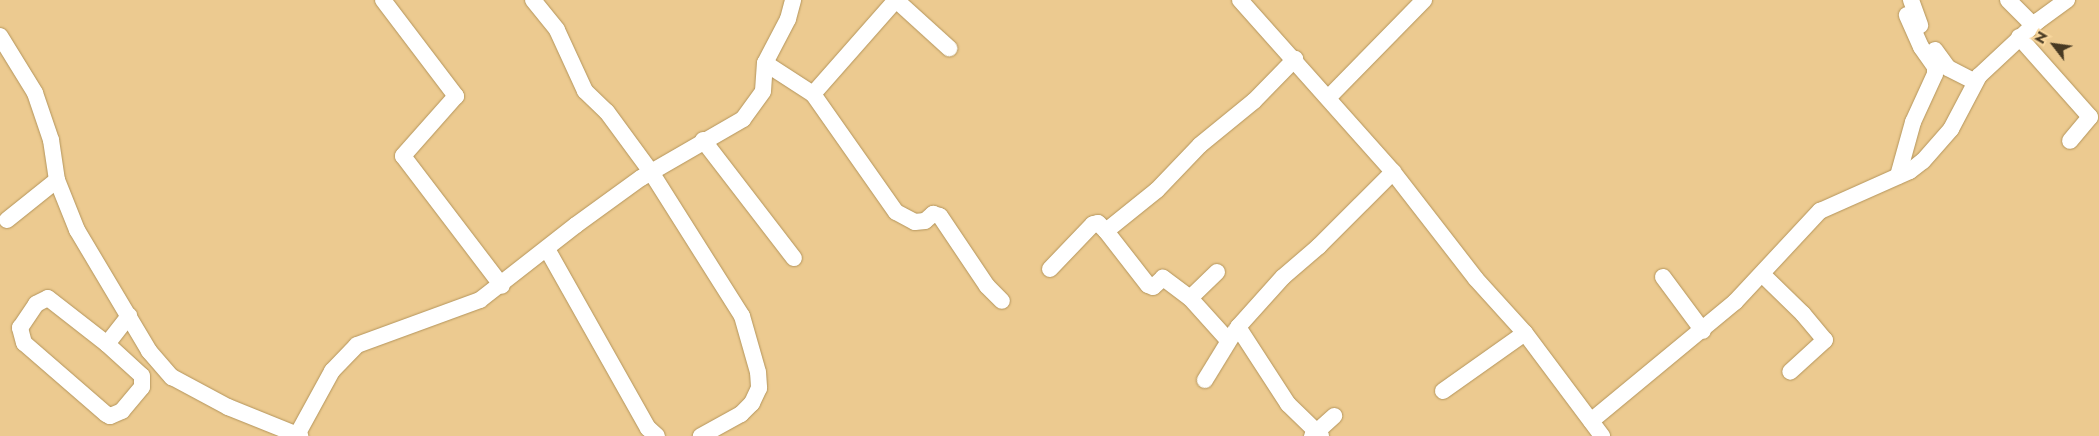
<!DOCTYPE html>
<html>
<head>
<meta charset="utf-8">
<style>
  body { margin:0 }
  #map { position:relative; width:2099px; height:436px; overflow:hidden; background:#ecca90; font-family:Jost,sans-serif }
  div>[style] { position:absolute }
  .roads { filter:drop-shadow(0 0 1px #b4955c) drop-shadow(0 0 1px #b4955c) }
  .minor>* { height:16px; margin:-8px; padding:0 8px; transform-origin:8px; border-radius:8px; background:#fff }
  span { translate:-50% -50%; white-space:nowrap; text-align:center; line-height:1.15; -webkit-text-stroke:5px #f9d79d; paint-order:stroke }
  .north { position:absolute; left:2029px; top:20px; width:50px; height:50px; -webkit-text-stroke:4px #f9d79d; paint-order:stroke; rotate:300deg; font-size:14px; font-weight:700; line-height:20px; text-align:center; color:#473922 }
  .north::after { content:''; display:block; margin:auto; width:18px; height:22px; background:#473922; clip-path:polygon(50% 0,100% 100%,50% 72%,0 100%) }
</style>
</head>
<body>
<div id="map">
  <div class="roads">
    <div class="minor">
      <i style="left:383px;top:0;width:121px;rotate:52.8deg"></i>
      <i style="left:456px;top:96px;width:80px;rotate:131.5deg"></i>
      <i style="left:403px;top:156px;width:163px;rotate:52.7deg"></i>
      <i style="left:533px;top:0;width:38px;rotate:51deg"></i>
      <i style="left:557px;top:30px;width:67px;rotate:65.3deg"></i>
      <i style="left:585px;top:91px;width:30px;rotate:44deg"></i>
      <i style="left:607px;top:112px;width:74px;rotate:53.7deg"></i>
      <i style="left:651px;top:172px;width:170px;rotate:57.7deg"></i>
      <i style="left:742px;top:316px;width:58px;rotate:74.1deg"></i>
      <i style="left:758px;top:372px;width:16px;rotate:86deg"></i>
      <i style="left:759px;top:388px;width:17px;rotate:115deg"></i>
      <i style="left:752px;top:403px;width:16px;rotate:135deg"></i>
      <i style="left:741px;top:414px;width:46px;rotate:151.2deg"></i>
      <i style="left:896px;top:0;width:72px;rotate:42.2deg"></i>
      <i style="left:1240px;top:0;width:230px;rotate:48.3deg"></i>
      <i style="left:1393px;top:172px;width:135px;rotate:52.2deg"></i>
      <i style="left:1476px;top:279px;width:73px;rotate:47.8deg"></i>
      <i style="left:1525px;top:333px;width:129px;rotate:53.2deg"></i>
      <i style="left:1911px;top:0;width:27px;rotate:70deg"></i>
      <i style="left:2008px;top:0;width:35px;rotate:45deg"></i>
      <i style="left:0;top:36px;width:67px;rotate:58.4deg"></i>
      <i style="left:35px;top:93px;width:50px;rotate:71.2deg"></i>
      <i style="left:51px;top:140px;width:40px;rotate:81.5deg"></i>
      <i style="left:57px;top:180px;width:54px;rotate:68.2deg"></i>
      <i style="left:77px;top:230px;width:141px;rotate:59.2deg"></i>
      <i style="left:149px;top:351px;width:35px;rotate:49deg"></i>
      <i style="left:172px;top:377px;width:64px;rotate:28.2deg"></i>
      <i style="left:228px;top:407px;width:78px;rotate:21.9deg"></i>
      <i style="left:2019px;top:37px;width:107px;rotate:48.4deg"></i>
      <i style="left:2090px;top:117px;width:31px;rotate:130deg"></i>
      <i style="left:1935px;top:50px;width:22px;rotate:54deg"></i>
      <i style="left:1948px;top:68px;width:30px;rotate:27deg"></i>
      <i style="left:765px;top:63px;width:57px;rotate:32.9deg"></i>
      <i style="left:813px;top:94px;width:144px;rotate:54.9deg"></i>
      <i style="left:896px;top:212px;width:21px;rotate:28deg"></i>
      <i style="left:915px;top:222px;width:10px;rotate:-6deg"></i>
      <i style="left:925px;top:221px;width:11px;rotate:-41deg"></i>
      <i style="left:933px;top:214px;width:7px;rotate:16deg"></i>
      <i style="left:940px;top:216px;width:84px;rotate:56.1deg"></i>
      <i style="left:987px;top:286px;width:21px;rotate:45deg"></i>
      <i style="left:813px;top:94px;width:125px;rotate:-48.6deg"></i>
      <i style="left:1329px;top:97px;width:136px;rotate:-45.6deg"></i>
      <i style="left:703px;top:140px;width:149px;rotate:52.4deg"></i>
      <i style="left:1898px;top:176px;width:56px;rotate:-74.5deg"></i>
      <i style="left:1913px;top:122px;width:53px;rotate:-65.4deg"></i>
      <i style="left:1935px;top:74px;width:7px;rotate:-90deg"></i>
      <i style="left:1935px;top:67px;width:24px;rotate:-125deg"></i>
      <i style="left:1921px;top:47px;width:35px;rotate:-114deg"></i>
      <i style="left:7px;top:220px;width:64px;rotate:-38.7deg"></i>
      <i style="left:547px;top:249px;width:206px;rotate:60.6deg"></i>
      <i style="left:648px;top:428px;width:12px;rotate:42deg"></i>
      <i style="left:1050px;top:269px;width:62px;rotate:-46.3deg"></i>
      <i style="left:1093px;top:224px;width:5px;rotate:-11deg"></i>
      <i style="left:1098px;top:223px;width:11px;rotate:45deg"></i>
      <i style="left:1217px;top:272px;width:37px;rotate:136deg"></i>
      <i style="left:1190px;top:298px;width:57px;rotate:47.9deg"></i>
      <i style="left:1762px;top:274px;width:57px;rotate:44.3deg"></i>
      <i style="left:1803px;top:314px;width:34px;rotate:50deg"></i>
      <i style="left:1825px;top:340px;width:47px;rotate:137.6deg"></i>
      <i style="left:1663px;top:277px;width:67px;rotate:53.5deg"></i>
      <i style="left:48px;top:298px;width:75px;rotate:37.9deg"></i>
      <i style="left:107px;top:344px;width:47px;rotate:42.4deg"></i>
      <i style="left:142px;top:376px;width:11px;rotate:90deg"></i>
      <i style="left:142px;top:387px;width:31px;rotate:130deg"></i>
      <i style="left:122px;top:411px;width:13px;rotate:157deg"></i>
      <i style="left:110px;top:416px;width:4px;rotate:-153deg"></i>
      <i style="left:106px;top:414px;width:108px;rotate:-139.1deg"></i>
      <i style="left:24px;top:343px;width:16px;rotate:-105deg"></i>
      <i style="left:20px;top:328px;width:29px;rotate:-56deg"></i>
      <i style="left:36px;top:304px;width:13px;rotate:-27deg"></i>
      <i style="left:1190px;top:298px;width:34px;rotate:-143deg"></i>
      <i style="left:1163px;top:278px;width:13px;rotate:138deg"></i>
      <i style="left:1153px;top:287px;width:5px;rotate:-158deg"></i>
      <i style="left:1148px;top:285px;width:68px;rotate:-127.9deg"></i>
      <i style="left:1106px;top:231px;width:65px;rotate:-38.8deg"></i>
      <i style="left:1157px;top:190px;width:62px;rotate:-46.3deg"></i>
      <i style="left:1200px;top:145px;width:70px;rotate:-39.2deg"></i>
      <i style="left:1254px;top:101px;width:59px;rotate:-45.7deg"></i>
      <i style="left:107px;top:344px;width:36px;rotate:-52deg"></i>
      <i style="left:1205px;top:380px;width:57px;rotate:-58.5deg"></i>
      <i style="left:1443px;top:391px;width:100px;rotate:-35.3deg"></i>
      <i style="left:1591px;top:421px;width:187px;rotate:-39.6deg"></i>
      <i style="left:1735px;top:302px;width:125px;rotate:-47deg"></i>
      <i style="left:1820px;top:211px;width:98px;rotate:-24deg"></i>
      <i style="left:1910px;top:171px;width:16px;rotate:-38deg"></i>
      <i style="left:1923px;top:161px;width:43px;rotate:-48.8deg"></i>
      <i style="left:1951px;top:129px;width:60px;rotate:-62.2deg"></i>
      <i style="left:1979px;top:76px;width:81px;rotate:-43deg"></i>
      <i style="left:2038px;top:21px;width:36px;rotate:-36deg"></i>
      <i style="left:297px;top:435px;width:73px;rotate:-61.3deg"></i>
      <i style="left:332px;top:371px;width:36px;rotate:-46deg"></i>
      <i style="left:357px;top:345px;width:131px;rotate:-20.1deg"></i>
      <i style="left:480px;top:300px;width:122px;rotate:-38deg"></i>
      <i style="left:576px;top:225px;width:80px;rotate:-35.9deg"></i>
      <i style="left:641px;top:178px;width:118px;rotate:-30deg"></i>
      <i style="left:743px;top:119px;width:34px;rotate:-54deg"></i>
      <i style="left:763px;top:91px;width:28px;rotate:-86deg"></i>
      <i style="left:765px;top:63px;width:50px;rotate:-62.4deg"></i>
      <i style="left:788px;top:19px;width:20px;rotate:-75deg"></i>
      <i style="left:1312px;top:436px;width:30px;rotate:-42deg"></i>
      <i style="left:1321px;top:436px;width:46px;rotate:-135.9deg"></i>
      <i style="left:1288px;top:404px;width:92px;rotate:-123deg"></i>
      <i style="left:1238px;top:327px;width:67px;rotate:-48deg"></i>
      <i style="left:1283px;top:277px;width:48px;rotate:-40.7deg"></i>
      <i style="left:1319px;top:246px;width:105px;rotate:-45deg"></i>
    </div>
  </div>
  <div class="north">N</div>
</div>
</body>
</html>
